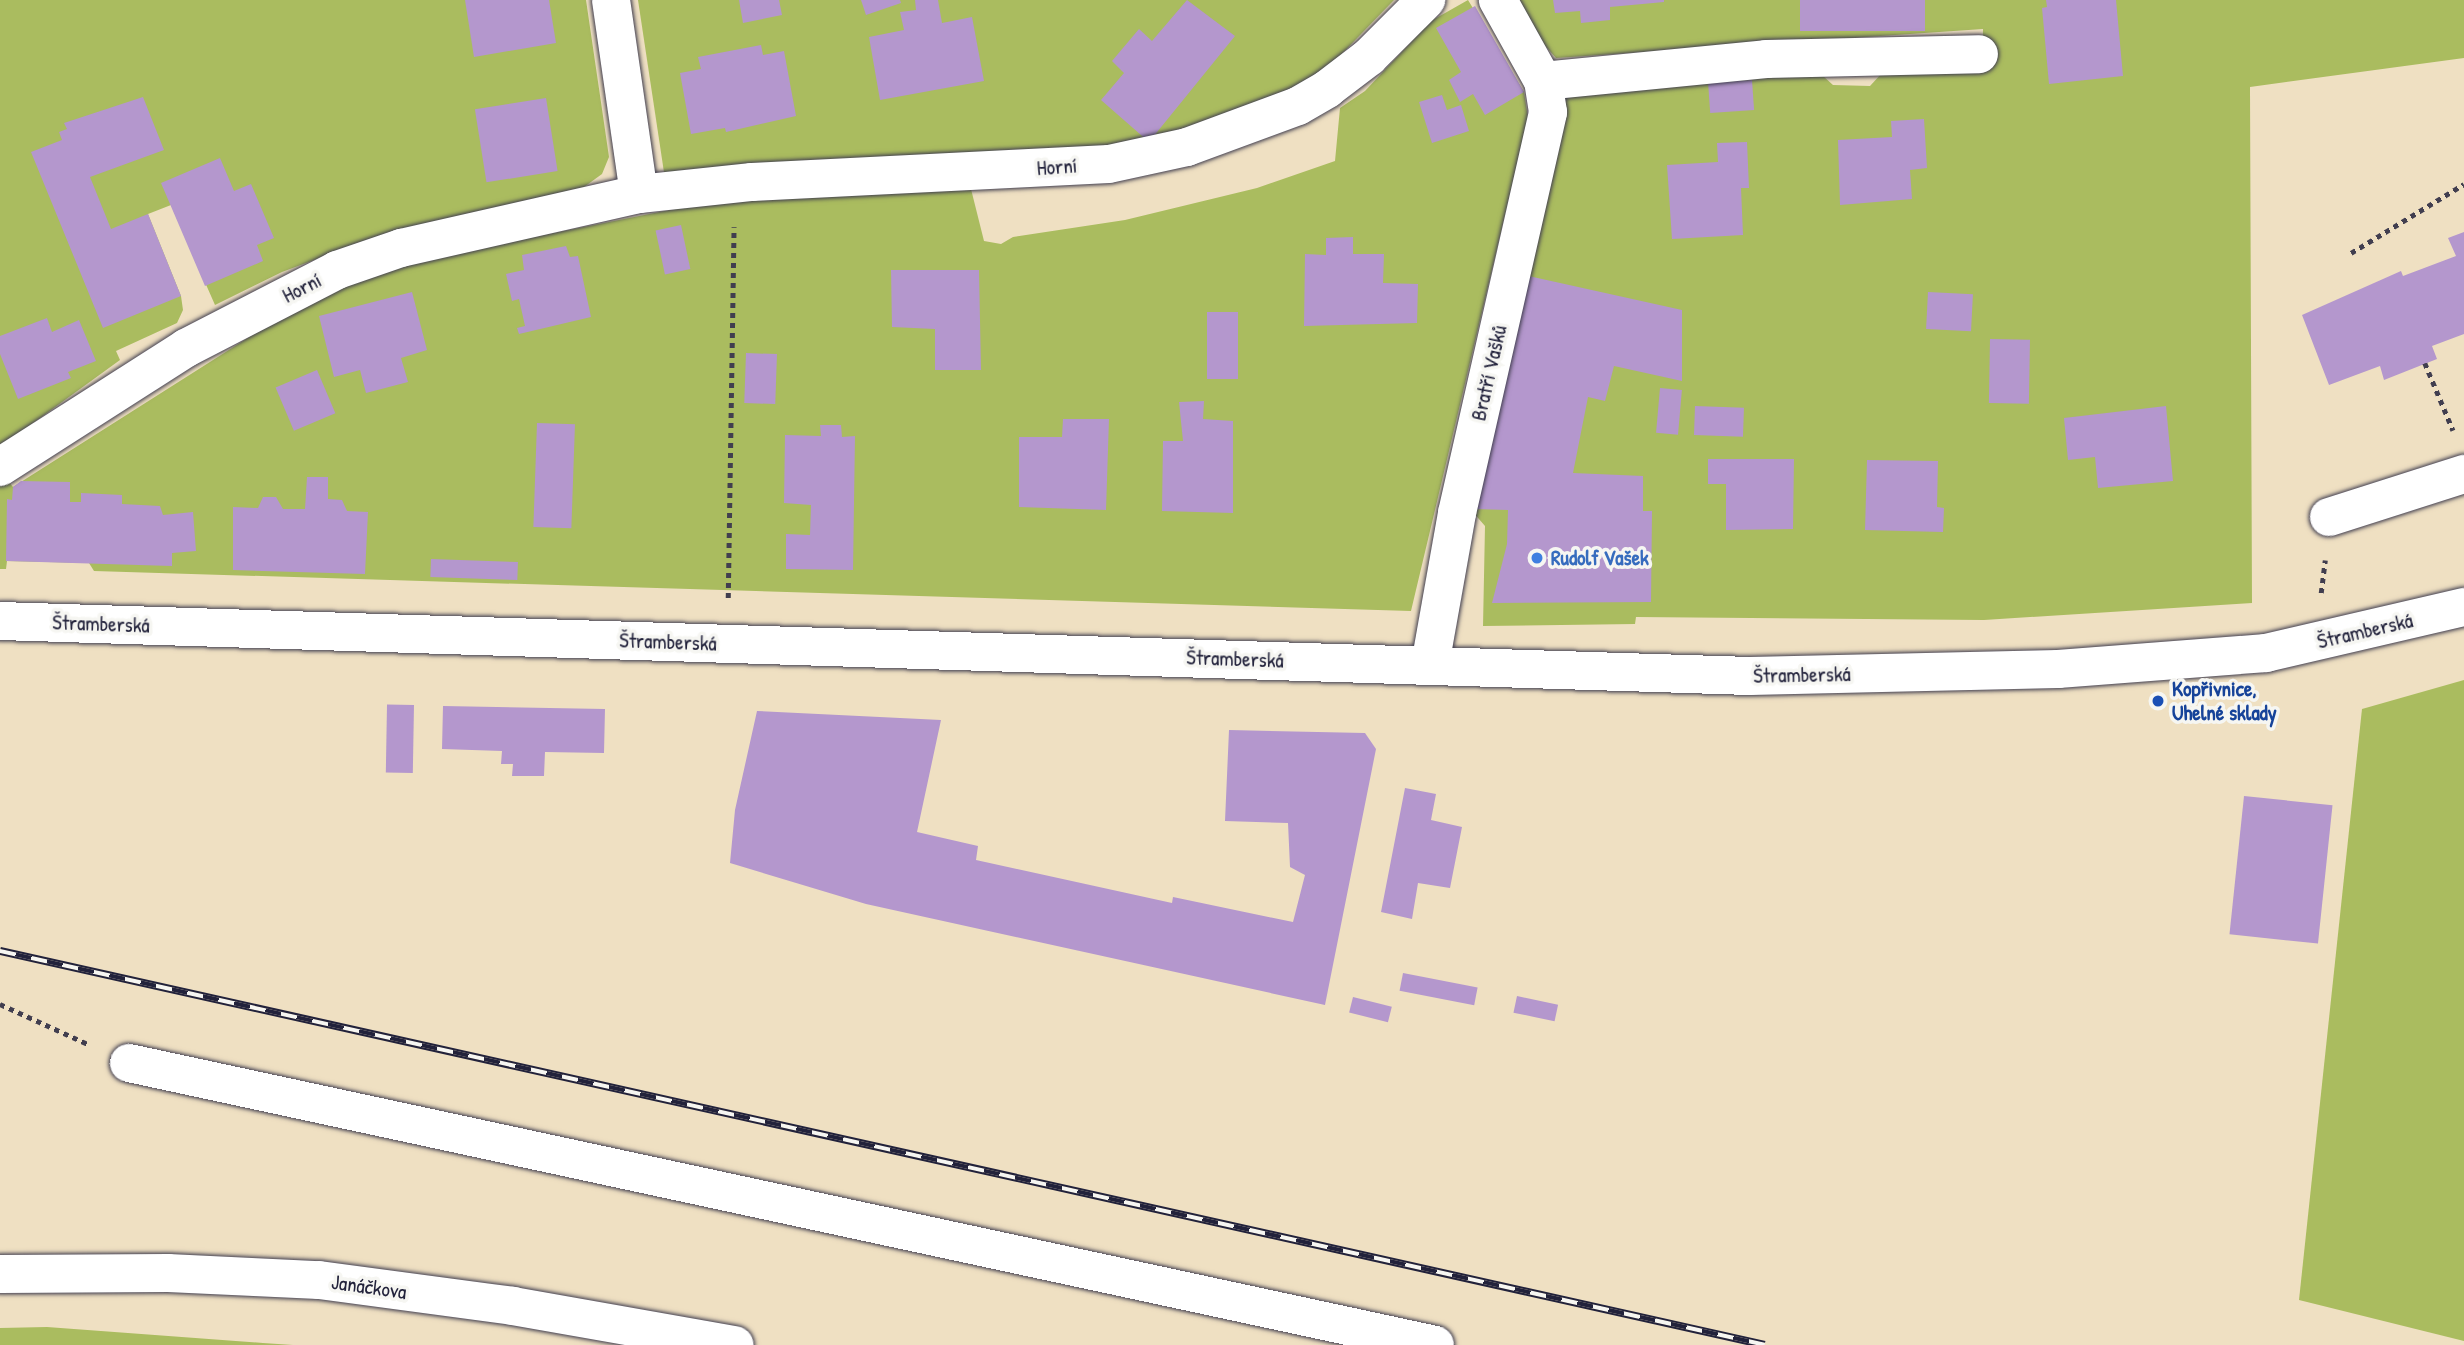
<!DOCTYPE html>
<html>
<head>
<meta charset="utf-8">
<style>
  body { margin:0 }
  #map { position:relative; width:2464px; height:1345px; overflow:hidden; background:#efe0c2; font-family:"Patrick Hand",sans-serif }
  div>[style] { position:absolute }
  .green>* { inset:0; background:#aabc5f }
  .building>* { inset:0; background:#b497cd; transform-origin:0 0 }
  .path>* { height:4.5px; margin-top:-2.25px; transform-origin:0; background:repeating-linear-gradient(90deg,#413e4f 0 5px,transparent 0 10px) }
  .roads { filter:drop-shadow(0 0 2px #413e4f) drop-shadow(0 0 2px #413e4f) }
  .minor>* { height:38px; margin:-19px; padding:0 19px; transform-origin:19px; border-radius:19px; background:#fff }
  .rail>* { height:8px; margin-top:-4px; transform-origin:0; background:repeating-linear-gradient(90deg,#f6f6f2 0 16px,#22223b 0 32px); box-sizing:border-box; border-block:2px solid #22223b }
  .dots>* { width:19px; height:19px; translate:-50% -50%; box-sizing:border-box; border:4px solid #f6f6f2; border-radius:50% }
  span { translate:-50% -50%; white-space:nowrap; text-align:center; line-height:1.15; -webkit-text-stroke:7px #f6f6f2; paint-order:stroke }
  .street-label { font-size:21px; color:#22223b }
  .shop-label { font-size:21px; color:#366cbe; font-weight:700 }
  .left { translate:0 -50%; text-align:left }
  .transit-label { font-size:21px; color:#164399; font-weight:700 }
</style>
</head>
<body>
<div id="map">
  <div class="green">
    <i style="clip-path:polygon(0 0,586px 0,609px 157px,602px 174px,584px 187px,370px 239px,282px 272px,215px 305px,171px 205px,148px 214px,181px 296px,183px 310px,177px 323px,116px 351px,120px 360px,0 447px)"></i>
    <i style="clip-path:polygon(638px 0,1394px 0,1332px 64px,1295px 89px,1150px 144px,665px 179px)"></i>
    <i style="clip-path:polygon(1468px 0,1524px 92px,1528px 118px,1411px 611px,94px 571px,89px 563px,7px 561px,6px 569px,0 569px,0 486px,8px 481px,13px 487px,309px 299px,428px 258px,730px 198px,971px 189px,984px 241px,1001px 244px,1013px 237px,1125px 220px,1257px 188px,1335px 161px,1340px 108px,1365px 91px,1431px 21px)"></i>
    <i style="clip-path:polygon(1518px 0,2464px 0,2464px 58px,2250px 87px,2252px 603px,1984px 620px,1636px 617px,1635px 624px,1483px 626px,1485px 526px,1472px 511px,1563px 98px,1611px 84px,1822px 75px,1833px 85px,1870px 86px,1882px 73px,1982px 71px,1983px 29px,1556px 58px,1526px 24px)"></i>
    <i style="clip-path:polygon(2464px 680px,2464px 1341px,2299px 1300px,2362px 709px)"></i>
    <i style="clip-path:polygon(47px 1327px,263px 1343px,293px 1345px,0 1345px,0 1328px)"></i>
  </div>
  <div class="building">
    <i style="clip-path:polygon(465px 0,549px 0,556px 43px,474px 57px)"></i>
    <i style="clip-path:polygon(739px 0,779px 0,782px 15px,743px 23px)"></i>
    <i style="clip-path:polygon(861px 0,900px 0,901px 3px,866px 15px)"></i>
    <i style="clip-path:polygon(915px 0,938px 0,942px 23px,972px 17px,984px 81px,880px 100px,869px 37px,904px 30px,900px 12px,916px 10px)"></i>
    <i style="clip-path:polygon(1187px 0,1235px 36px,1149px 142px,1101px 100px,1124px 73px,1112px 61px,1139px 29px,1152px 41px)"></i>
    <i style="clip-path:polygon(1553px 0,1664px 0,1664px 2px,1610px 7px,1610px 20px,1581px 23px,1580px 11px,1555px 13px)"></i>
    <i style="left:1800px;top:0;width:125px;height:31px"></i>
    <i style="clip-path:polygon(2046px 0,2116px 0,2123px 76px,2049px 84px,2042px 8px,2047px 7px)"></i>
    <i style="clip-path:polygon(1475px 6px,1524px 92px,1485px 115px,1473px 94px,1460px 102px,1449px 80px,1461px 72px,1436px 28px)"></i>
    <i style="clip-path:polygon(761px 45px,763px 55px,784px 51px,796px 116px,726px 132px,725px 128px,691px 134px,680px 73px,701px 69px,698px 57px)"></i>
    <i style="left:1752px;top:80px;width:30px;height:44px;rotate:86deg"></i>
    <i style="clip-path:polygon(1442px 95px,1447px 110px,1461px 105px,1469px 131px,1432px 143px,1419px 102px)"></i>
    <i style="clip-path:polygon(143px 97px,164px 150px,90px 177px,111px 229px,148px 214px,181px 296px,103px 328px,31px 152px,62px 140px,59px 132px,67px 129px,64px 123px)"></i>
    <i style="left:546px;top:98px;width:74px;height:72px;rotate:81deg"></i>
    <i style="clip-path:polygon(1924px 119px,1927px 168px,1910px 170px,1912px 199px,1840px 205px,1838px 140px,1892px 137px,1891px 121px)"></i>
    <i style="clip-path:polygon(1747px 142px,1749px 188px,1741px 188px,1743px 235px,1672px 239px,1667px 165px,1718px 162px,1717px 143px)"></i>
    <i style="clip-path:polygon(220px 158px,234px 191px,251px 184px,274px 238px,257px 245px,263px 261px,205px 286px,161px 183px)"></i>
    <i style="left:681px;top:225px;width:45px;height:26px;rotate:78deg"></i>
    <i style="clip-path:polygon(2464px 232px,2464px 334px,2432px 346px,2437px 359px,2384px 380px,2380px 366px,2329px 385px,2302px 315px,2401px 271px,2403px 276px,2456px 256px,2448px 238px)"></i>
    <i style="clip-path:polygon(1353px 237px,1353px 254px,1384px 254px,1383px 283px,1418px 284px,1417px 323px,1304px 326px,1305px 254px,1326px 255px,1326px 238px)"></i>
    <i style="clip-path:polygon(566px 246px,570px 257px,578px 256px,591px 317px,519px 334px,517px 328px,525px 326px,519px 299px,512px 301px,506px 274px,524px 270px,522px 255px)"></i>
    <i style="clip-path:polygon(891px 270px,979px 270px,981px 370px,935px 370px,935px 329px,892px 327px)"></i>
    <i style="clip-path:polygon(1524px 275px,1682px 310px,1682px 381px,1614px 366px,1605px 401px,1588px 397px,1573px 473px,1643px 476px,1643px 511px,1652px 511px,1651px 602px,1492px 603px,1507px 544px,1508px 510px,1473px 509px)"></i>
    <i style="clip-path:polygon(412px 292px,427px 350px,401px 358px,408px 382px,366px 393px,360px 370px,334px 377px,319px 316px)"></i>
    <i style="left:1928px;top:292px;width:45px;height:37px;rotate:3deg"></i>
    <i style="left:1207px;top:312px;width:31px;height:67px"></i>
    <i style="clip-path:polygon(47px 318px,52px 332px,79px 320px,96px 361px,68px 372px,71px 378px,18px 399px,0 354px,0 336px)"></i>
    <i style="left:1990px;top:339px;width:40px;height:64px;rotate:1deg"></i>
    <i style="left:746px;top:353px;width:31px;height:50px;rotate:2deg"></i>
    <i style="left:317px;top:370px;width:47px;height:45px;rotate:67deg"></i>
    <i style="left:1660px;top:388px;width:22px;height:45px;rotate:5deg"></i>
    <i style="clip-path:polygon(1204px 401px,1203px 419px,1233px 421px,1233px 513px,1162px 511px,1163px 441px,1183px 441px,1179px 402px)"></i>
    <i style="left:1695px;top:406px;width:49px;height:29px;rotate:2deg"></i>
    <i style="clip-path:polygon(2166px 406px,2173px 481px,2098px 488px,2095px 457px,2068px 460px,2064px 418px)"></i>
    <i style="clip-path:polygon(1063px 419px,1109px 419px,1106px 510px,1019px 507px,1019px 437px,1062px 437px)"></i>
    <i style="left:537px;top:423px;width:38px;height:104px;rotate:2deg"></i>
    <i style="clip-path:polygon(820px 425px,841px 425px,842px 437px,855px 436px,853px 570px,786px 569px,786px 534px,810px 535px,811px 505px,784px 503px,785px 435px,821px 436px)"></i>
    <i style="clip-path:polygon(1708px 459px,1794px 459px,1793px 529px,1726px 530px,1726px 484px,1708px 484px)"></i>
    <i style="clip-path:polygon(1867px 460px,1938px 461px,1937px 507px,1944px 508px,1943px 532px,1865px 530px)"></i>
    <i style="clip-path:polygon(307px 477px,328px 477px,328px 499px,342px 500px,347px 511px,368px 512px,365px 574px,233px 570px,233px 507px,258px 508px,263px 497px,276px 497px,283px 509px,305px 509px)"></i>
    <i style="clip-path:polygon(21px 481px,70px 482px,70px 502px,81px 502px,81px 493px,122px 495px,122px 504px,160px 506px,163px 515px,193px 512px,196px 551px,172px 553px,172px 566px,6px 561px,7px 499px,12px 500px,13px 487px)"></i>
    <i style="left:431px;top:559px;width:87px;height:18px;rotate:2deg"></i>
    <i style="left:414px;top:705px;width:68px;height:27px;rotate:91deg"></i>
    <i style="clip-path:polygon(443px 706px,605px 709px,604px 753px,545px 752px,544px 776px,512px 776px,513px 764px,501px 764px,502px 751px,442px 749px)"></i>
    <i style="clip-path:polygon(757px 711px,941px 720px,917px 832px,978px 846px,976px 860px,1172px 903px,1173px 897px,1293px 922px,1305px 875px,1290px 867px,1288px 823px,1225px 821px,1229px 730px,1365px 733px,1376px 749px,1325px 1005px,866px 904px,730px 863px,735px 810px)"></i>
    <i style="clip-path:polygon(1405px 788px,1436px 794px,1431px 820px,1462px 827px,1450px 888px,1418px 883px,1412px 919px,1381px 912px)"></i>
    <i style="left:2244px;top:796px;width:89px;height:139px;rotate:6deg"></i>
    <i style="left:1403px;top:973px;width:76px;height:18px;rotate:11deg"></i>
    <i style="left:1517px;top:996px;width:42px;height:17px;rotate:12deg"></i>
    <i style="left:1353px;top:997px;width:40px;height:16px;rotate:14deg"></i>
  </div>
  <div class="path">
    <i style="left:2351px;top:253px;width:132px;rotate:-31.4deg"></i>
    <i style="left:2425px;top:363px;width:73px;rotate:67.3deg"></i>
    <i style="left:2321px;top:593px;width:33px;rotate:-83deg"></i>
    <i style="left:728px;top:598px;width:371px;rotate:-89.1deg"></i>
    <i style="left:0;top:1004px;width:99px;rotate:24.5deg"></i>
  </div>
  <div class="roads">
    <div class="minor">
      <i style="left:611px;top:0;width:196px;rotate:81.8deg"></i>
      <i style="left:1543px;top:81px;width:224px;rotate:-5.6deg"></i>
      <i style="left:1766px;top:59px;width:213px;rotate:-1.3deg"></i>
      <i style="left:0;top:467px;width:221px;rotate:-32.6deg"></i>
      <i style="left:186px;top:348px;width:170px;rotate:-27.3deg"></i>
      <i style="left:337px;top:270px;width:68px;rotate:-19deg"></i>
      <i style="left:401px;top:248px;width:244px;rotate:-12.8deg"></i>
      <i style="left:639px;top:194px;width:114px;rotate:-6.1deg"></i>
      <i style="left:752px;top:182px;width:357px;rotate:-2.9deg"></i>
      <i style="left:1109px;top:164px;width:80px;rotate:-12.3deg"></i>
      <i style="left:1187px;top:147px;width:118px;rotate:-20.3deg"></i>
      <i style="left:1298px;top:106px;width:34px;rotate:-30deg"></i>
      <i style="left:1327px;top:89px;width:53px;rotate:-37.3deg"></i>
      <i style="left:1369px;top:57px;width:81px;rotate:-45deg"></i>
      <i style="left:2329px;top:517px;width:142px;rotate:-17.7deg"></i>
      <i style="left:0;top:621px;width:1751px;rotate:1.8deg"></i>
      <i style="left:1750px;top:676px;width:308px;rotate:-1.3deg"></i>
      <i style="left:2058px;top:669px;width:209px;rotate:-4.4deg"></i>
      <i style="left:2266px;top:653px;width:203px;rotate:-13.1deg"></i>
      <i style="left:1430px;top:665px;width:154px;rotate:-79.9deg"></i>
      <i style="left:1457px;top:513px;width:411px;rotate:-77.2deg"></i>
      <i style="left:1548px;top:112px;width:31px;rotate:-99deg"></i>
      <i style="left:1543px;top:81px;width:93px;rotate:-119.1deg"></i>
      <i style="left:129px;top:1063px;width:1336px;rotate:12.18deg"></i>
      <i style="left:0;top:1274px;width:168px;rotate:-0.3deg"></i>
      <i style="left:168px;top:1273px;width:151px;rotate:2.7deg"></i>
      <i style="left:319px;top:1280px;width:196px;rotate:7.6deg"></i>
      <i style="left:513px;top:1306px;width:225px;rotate:10deg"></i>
    </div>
  </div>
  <div class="rail">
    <i style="left:0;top:951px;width:1808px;rotate:12.58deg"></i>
  </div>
  <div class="dots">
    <i style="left:1537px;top:558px;background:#3f7fe0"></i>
    <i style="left:2158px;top:701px;background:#1a4fb4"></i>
  </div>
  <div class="street-label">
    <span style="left:1057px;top:167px;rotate:-4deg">Horní</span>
    <span style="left:302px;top:288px;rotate:-27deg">Horní</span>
    <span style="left:1489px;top:373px;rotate:-77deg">Bratří Vašků</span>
    <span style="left:101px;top:624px;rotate:2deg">Štramberská</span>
    <span style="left:2365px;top:631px;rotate:-13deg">Štramberská</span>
    <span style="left:668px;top:642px;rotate:2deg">Štramberská</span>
    <span style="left:1235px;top:659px;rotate:2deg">Štramberská</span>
    <span style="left:1802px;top:675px;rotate:-1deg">Štramberská</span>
    <span style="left:369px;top:1287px;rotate:8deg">Janáčkova</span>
  </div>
  <div class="shop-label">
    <span class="left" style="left:1551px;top:558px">Rudolf Vašek</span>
  </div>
  <div class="transit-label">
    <span class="left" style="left:2172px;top:701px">Kopřivnice,<br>Uhelné sklady</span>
  </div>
</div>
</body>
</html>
